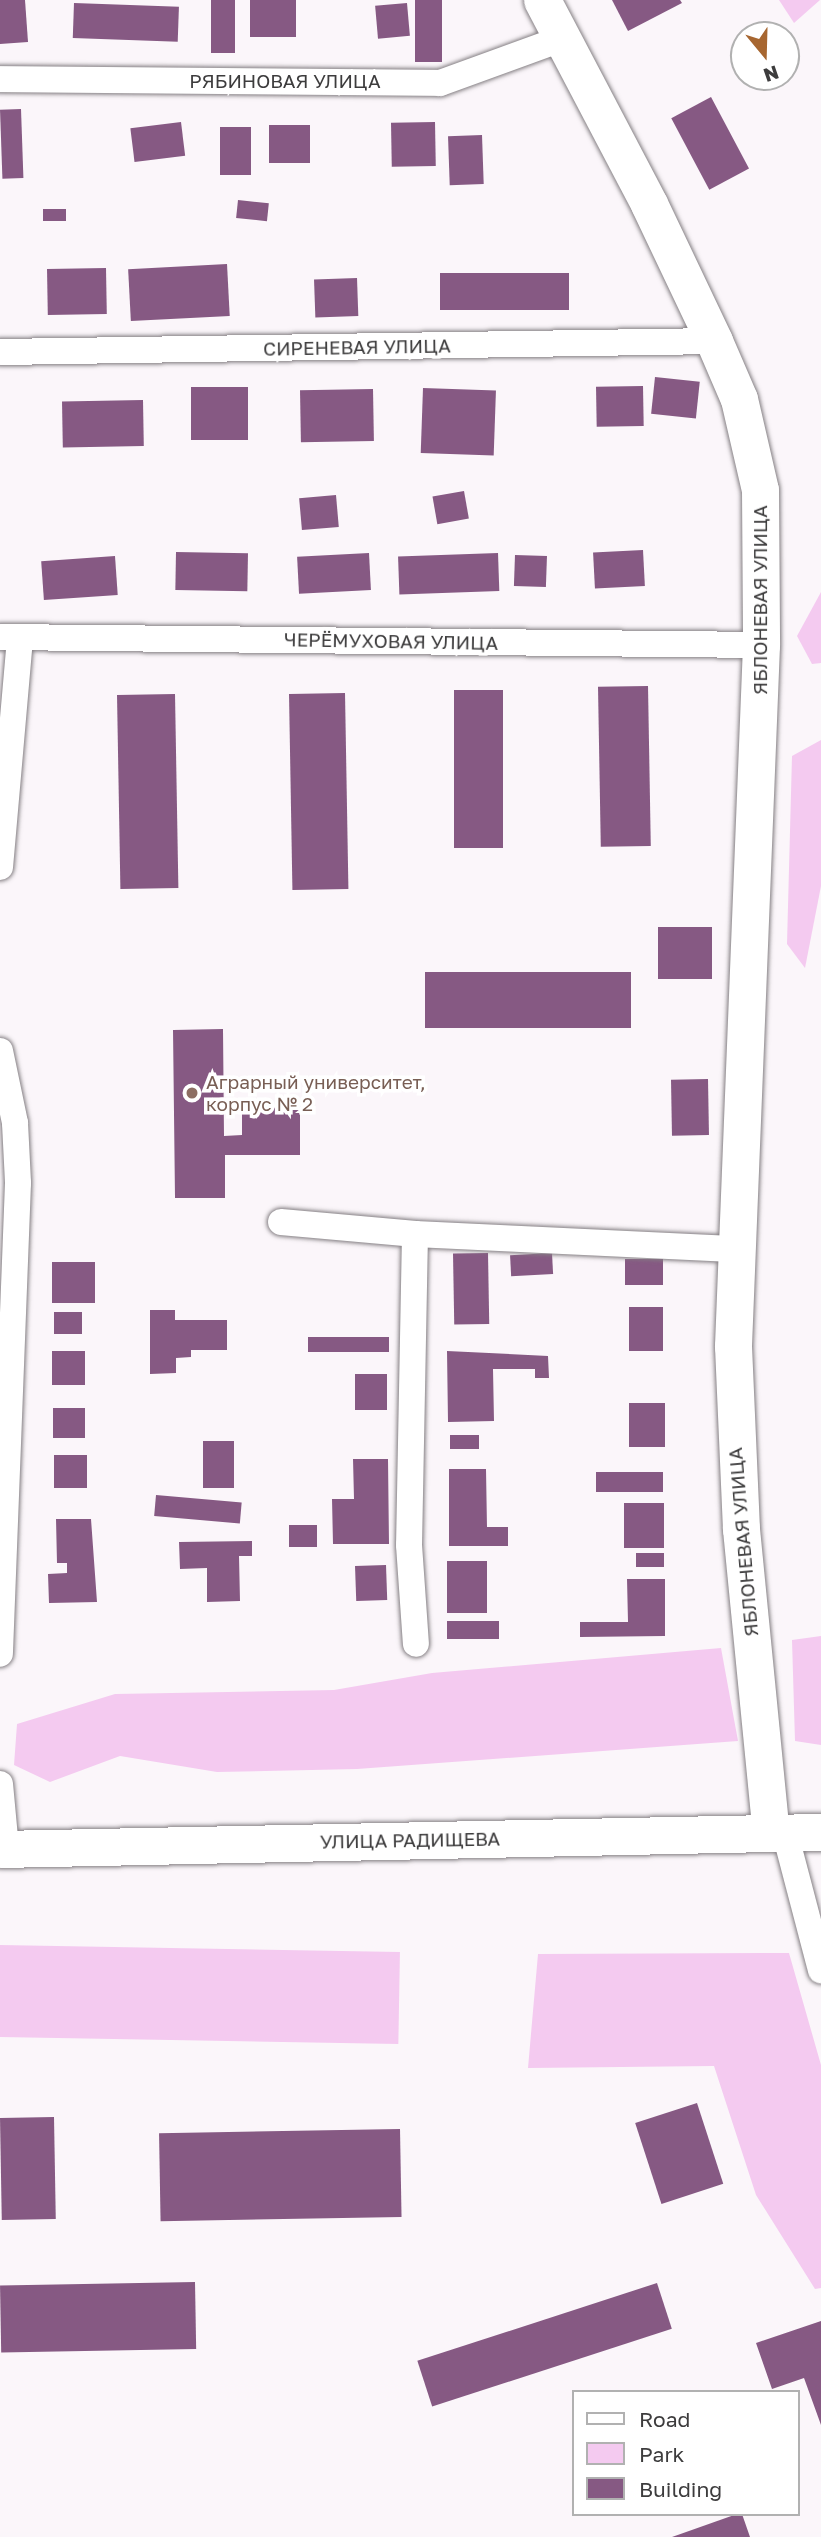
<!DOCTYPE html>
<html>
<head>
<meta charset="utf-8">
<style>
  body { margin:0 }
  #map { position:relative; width:821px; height:2537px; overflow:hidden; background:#fbf6fa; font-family:"Golos Text",sans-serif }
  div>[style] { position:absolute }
  .green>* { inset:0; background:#f4caf0; transform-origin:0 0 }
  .building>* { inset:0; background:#865983; transform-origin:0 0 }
  .roads { filter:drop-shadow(0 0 2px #858084) drop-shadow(0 0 2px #858084) }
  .street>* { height:26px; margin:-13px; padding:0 13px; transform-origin:13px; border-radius:13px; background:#fff }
  .secondary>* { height:37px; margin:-18.5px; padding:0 18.5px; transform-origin:18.5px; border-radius:18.5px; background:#fff }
  .dots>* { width:19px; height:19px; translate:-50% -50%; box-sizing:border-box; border:4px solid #fff; border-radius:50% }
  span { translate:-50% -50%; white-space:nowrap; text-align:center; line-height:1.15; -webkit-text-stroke:7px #fff; paint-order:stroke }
  .street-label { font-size:19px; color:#3d3c3d }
  .education-label { font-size:19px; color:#785e54 }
  .left { translate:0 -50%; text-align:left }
  .legend { position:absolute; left:572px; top:2390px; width:228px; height:126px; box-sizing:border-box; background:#fff; border:2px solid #b1b1b1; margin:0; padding:9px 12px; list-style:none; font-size:21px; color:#3d3c3d }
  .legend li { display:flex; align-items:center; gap:14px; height:35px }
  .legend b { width:35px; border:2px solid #b1b1b1 }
  .north { position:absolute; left:730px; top:21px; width:70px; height:70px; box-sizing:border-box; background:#fff; border:2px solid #b1b1b1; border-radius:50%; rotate:161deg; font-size:19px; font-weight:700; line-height:28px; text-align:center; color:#3d3c3d }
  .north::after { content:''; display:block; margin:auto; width:24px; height:32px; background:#a76630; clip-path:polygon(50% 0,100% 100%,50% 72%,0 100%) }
</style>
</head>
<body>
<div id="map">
  <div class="green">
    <i style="clip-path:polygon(779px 0,820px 0,794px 23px)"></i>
    <i style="clip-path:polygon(821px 592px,821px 663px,812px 664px,797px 636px)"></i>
    <i style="clip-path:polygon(821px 740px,821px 886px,805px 968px,787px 944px,792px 756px)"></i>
    <i style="clip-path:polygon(821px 1636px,821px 1745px,795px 1741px,792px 1640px)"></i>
    <i style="clip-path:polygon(721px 1648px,738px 1741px,357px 1769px,217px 1772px,120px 1756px,50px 1782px,14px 1765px,17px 1724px,115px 1694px,334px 1690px,432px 1673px)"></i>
    <i style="left:0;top:1945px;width:400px;height:92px;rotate:1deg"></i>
    <i style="clip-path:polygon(789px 1953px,821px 2065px,821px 2288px,815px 2289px,756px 2195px,714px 2066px,528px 2068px,538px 1954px)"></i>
  </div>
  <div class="building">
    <i style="clip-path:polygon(0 0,25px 0,28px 42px,0 44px)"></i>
    <i style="left:211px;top:0;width:24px;height:53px"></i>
    <i style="left:250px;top:0;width:46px;height:37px"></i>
    <i style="left:415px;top:0;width:27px;height:62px"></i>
    <i style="clip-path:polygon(612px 0,680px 0,682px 3px,628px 31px)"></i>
    <i style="left:74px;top:3px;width:105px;height:35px;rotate:2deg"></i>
    <i style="left:407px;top:3px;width:33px;height:32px;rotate:85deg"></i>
    <i style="left:711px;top:97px;width:81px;height:45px;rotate:62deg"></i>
    <i style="left:21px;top:109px;width:69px;height:21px;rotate:88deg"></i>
    <i style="left:181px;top:122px;width:34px;height:51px;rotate:83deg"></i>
    <i style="left:435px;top:122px;width:44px;height:44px;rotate:89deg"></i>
    <i style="left:269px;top:125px;width:41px;height:38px"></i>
    <i style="left:220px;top:127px;width:31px;height:48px"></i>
    <i style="left:482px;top:135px;width:49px;height:34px;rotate:88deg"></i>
    <i style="left:238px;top:200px;width:31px;height:18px;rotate:6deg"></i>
    <i style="left:66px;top:209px;width:12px;height:23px;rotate:90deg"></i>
    <i style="left:227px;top:264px;width:52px;height:99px;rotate:87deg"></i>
    <i style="left:106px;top:268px;width:46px;height:59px;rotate:89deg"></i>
    <i style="left:440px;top:273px;width:129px;height:37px"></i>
    <i style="left:357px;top:278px;width:38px;height:43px;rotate:88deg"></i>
    <i style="left:655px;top:377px;width:45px;height:37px;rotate:6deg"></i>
    <i style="left:643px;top:386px;width:40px;height:47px;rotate:89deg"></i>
    <i style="left:191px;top:387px;width:57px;height:53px"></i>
    <i style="left:423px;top:388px;width:73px;height:65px;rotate:2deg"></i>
    <i style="left:373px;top:389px;width:52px;height:73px;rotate:89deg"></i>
    <i style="left:143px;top:400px;width:46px;height:81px;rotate:89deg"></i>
    <i style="left:464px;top:491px;width:28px;height:32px;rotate:80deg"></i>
    <i style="left:336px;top:495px;width:32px;height:37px;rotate:85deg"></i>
    <i style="left:643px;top:550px;width:36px;height:50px;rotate:87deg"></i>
    <i style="left:176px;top:552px;width:72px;height:38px;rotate:1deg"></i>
    <i style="left:369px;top:553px;width:37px;height:72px;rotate:87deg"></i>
    <i style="left:498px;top:553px;width:38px;height:100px;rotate:88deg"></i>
    <i style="left:515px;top:555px;width:32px;height:31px;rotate:2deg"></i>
    <i style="left:115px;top:556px;width:39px;height:74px;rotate:86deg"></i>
    <i style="left:648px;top:686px;width:160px;height:50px;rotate:89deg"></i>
    <i style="left:454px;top:690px;width:49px;height:158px"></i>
    <i style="left:345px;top:693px;width:196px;height:56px;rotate:89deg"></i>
    <i style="left:175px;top:694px;width:194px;height:58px;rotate:89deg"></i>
    <i style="left:658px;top:927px;width:54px;height:52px"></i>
    <i style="left:631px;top:972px;width:56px;height:206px;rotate:90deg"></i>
    <i style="clip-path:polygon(223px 1029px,224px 1136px,242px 1135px,242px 1108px,300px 1107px,300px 1155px,225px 1155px,225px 1198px,175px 1198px,173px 1030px)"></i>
    <i style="left:708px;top:1079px;width:56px;height:37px;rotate:89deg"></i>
    <i style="left:488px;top:1253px;width:71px;height:35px;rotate:89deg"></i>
    <i style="left:552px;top:1253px;width:21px;height:42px;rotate:87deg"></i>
    <i style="left:625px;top:1259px;width:38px;height:26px"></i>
    <i style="left:52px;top:1262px;width:43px;height:41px"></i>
    <i style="left:629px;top:1307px;width:34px;height:44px"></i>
    <i style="clip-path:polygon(150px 1310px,175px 1310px,175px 1320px,227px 1320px,227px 1350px,191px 1350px,191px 1357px,176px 1358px,176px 1373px,150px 1374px)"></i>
    <i style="left:54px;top:1312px;width:28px;height:22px"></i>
    <i style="left:308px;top:1337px;width:81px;height:15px"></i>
    <i style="left:52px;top:1351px;width:33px;height:34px"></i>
    <i style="clip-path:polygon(447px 1351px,548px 1356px,549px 1378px,535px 1378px,535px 1369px,493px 1369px,494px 1421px,448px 1422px)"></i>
    <i style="left:387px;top:1374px;width:36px;height:32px;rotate:90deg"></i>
    <i style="left:665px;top:1403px;width:44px;height:36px;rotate:90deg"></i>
    <i style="left:85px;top:1408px;width:30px;height:32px;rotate:90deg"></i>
    <i style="left:450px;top:1435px;width:29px;height:14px"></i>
    <i style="left:203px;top:1441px;width:31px;height:47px"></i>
    <i style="left:87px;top:1455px;width:33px;height:33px;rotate:90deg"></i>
    <i style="clip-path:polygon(353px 1459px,388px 1459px,389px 1544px,333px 1544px,332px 1499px,354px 1499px)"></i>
    <i style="clip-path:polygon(449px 1469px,486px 1469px,487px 1527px,508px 1527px,508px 1546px,449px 1546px)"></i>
    <i style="left:663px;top:1472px;width:20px;height:67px;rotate:90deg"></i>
    <i style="left:156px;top:1495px;width:86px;height:21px;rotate:5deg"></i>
    <i style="left:624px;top:1503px;width:40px;height:45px"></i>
    <i style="clip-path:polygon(56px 1519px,91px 1519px,97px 1602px,49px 1603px,48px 1574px,67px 1573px,67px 1563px,57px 1563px)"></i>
    <i style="left:289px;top:1525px;width:28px;height:22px"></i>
    <i style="clip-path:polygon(252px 1541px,252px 1556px,239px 1556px,240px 1601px,207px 1602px,207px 1568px,180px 1569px,179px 1542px)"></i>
    <i style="left:636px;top:1553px;width:28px;height:14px"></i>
    <i style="left:487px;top:1561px;width:52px;height:40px;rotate:90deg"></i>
    <i style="left:386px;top:1565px;width:35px;height:31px;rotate:88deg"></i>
    <i style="clip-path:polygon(627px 1579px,665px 1579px,665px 1636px,580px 1637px,580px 1622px,628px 1622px)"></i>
    <i style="left:499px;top:1621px;width:18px;height:52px;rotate:90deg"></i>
    <i style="left:697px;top:2103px;width:85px;height:65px;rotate:72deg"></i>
    <i style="left:54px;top:2117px;width:102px;height:54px;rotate:89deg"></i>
    <i style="left:400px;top:2129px;width:88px;height:241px;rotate:89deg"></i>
    <i style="left:195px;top:2282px;width:67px;height:195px;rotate:89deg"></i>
    <i style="left:657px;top:2283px;width:48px;height:252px;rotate:72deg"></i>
    <i style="clip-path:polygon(821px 2321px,821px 2425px,804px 2378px,772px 2389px,756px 2343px)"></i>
    <i style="clip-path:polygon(737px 2514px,742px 2514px,750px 2537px,672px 2537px)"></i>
  </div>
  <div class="roads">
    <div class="street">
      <i style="left:0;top:79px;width:440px;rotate:0.5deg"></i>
      <i style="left:440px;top:83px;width:129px;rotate:-20deg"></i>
      <i style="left:0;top:352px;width:714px;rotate:-0.88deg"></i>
      <i style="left:0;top:637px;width:761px;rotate:0.6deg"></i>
      <i style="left:0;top:867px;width:230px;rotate:-85deg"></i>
      <i style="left:0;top:1051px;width:74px;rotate:78.2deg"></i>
      <i style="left:15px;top:1123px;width:60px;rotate:87.1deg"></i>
      <i style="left:18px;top:1183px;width:471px;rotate:92.2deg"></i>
      <i style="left:281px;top:1222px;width:135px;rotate:5.1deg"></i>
      <i style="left:415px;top:1234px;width:323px;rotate:2.7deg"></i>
      <i style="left:415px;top:1234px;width:311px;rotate:91.1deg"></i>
      <i style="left:409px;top:1545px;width:99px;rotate:86deg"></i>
      <i style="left:0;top:1784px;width:65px;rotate:84.7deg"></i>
      <i style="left:785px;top:1833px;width:142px;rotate:75.3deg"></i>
    </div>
    <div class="secondary">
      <i style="left:542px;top:0;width:230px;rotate:62.3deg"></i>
      <i style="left:649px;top:204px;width:152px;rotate:64.6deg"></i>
      <i style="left:714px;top:341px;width:63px;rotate:66.7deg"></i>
      <i style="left:739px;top:399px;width:93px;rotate:77deg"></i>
      <i style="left:760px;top:490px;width:155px;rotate:89.6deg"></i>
      <i style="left:761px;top:645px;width:702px;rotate:92.29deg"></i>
      <i style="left:733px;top:1346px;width:183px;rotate:87.5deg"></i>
      <i style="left:741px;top:1529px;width:305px;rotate:84.4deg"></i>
      <i style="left:0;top:1849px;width:821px;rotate:-1.19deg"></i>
    </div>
  </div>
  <div class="dots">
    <i style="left:192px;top:1093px;background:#8d6e63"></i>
  </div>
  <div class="street-label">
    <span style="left:285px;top:81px">РЯБИНОВАЯ УЛИЦА</span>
    <span style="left:357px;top:347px;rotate:-1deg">СИРЕНЕВАЯ УЛИЦА</span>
    <span style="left:760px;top:600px;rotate:-90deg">ЯБЛОНЕВАЯ УЛИЦА</span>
    <span style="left:391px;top:641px;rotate:1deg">ЧЕРЁМУХОВАЯ УЛИЦА</span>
    <span style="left:743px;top:1542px;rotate:-95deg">ЯБЛОНЕВАЯ УЛИЦА</span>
    <span style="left:410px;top:1840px;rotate:-1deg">УЛИЦА РАДИЩЕВА</span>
  </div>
  <div class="education-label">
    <span class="left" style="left:206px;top:1093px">Аграрный университет,<br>корпус № 2</span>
  </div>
  <ul class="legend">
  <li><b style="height:9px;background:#fff"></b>Road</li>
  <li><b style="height:19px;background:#f4caf0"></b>Park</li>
  <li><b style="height:19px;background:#865983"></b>Building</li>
  </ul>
  <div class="north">N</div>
</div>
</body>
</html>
